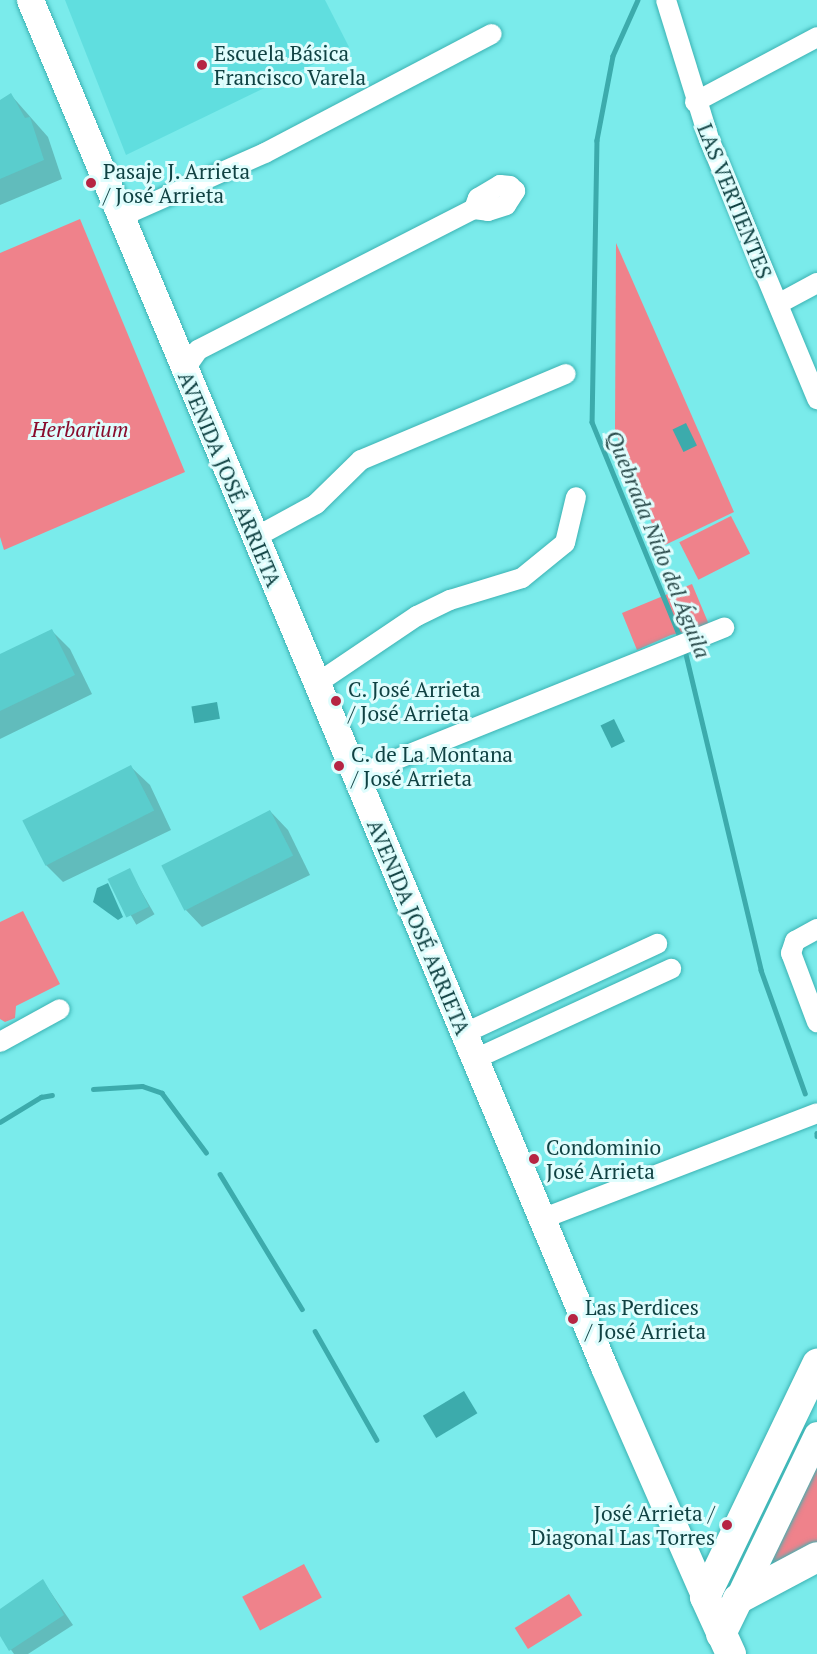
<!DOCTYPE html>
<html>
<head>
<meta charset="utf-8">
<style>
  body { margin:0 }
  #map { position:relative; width:817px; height:1654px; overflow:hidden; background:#7aebeb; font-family:"PT Serif",serif }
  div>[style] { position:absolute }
  .built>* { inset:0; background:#60dedf }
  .green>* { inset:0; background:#ef828b; transform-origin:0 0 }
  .water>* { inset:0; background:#3cabac; transform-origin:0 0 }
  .shadow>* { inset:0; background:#0003; transform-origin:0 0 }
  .stream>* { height:4.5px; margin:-2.25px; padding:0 2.25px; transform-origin:2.25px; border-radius:2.25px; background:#3cabac }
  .building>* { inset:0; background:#5acdcd; transform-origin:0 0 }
  .roads { filter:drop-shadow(0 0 2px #3bb2b3) drop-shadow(0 0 2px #3bb2b3) }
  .street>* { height:20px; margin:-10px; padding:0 10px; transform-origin:10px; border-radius:10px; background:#fff }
  .secondary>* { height:27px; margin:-13.5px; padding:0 13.5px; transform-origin:13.5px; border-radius:13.5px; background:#fff }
  .primary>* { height:30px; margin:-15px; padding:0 15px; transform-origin:15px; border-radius:15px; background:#fff }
  .dots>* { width:16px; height:16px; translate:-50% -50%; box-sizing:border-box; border:3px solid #dffdfd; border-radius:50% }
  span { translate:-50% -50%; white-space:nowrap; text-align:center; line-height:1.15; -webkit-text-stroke:6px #dffdfd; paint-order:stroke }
  .poi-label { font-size:21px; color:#104243 }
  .left { translate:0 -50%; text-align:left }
  .right { translate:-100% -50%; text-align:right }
  .street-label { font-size:21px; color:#104243 }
  .park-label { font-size:21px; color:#890b2c; font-style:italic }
  .water-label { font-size:22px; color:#2b4c4c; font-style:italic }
</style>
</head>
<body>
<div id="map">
  <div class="built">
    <i style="clip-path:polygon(65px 0,325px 0,349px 47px,126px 155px)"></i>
  </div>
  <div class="green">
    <i style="clip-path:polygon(80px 219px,185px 472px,4px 550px,0 537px,0 253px)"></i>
    <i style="clip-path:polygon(616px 243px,734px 512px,665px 545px,657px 536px,615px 431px)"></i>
    <i style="left:731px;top:516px;width:42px;height:58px;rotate:63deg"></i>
    <i style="clip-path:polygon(692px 584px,710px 627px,671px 635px,637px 650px,622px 613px)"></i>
    <i style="clip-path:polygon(23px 911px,60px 984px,16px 1006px,15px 1018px,5px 1022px,0 1019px,0 922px)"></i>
    <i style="clip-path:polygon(817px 1454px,817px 1548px,755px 1581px)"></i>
    <i style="left:304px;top:1564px;width:38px;height:70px;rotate:62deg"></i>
    <i style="left:569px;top:1594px;width:25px;height:64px;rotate:58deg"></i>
  </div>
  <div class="water">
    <i style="left:686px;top:423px;width:25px;height:15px;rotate:64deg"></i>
    <i style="left:217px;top:702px;width:17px;height:26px;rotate:80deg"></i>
    <i style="left:614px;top:719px;width:25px;height:15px;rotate:64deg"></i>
    <i style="clip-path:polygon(108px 883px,123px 917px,118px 920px,93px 902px,97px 888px)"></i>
    <i style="left:464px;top:1391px;width:26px;height:48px;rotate:59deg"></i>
  </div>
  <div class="shadow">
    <i style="clip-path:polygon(11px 95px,48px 137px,62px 179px,0 205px,0 102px)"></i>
    <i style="clip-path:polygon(52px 631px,70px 649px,92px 694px,0 739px,0 656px)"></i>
    <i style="clip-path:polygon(131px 767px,150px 785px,171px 830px,63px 882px,45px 864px)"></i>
    <i style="clip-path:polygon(270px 811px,288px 830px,310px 875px,202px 927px,184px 908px)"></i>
    <i style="left:129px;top:870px;width:51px;height:21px;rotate:60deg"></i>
    <i style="clip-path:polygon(43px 1581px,73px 1625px,28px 1654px,14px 1654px,0 1634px,0 1611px)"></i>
  </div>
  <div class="stream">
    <i style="left:638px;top:0;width:61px;rotate:114.1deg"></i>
    <i style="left:613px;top:56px;width:86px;rotate:100.8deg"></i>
    <i style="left:597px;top:140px;width:282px;rotate:91deg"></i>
    <i style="left:592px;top:422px;width:235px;rotate:67.7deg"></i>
    <i style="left:685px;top:650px;width:329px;rotate:76.6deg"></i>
    <i style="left:761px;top:970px;width:131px;rotate:70.3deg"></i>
    <i style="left:93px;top:1089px;width:49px;rotate:-3.5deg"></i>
    <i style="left:142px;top:1086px;width:21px;rotate:19deg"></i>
    <i style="left:162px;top:1093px;width:74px;rotate:53.3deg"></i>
    <i style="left:0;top:1122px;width:48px;rotate:-31.4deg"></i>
    <i style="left:41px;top:1097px;width:11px;rotate:-10deg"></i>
    <i style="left:817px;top:1133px;width:3px;rotate:90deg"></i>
    <i style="left:220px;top:1174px;width:158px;rotate:58.7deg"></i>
    <i style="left:315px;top:1331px;width:125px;rotate:60.4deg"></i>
  </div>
  <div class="building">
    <i style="clip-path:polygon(11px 93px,25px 118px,30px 117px,44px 160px,0 179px,0 100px)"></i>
    <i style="clip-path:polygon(52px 629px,75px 675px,0 711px,0 654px)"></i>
    <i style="left:131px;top:765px;width:51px;height:122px;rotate:63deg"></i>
    <i style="left:270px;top:810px;width:51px;height:122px;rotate:63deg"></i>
    <i style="left:130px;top:868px;width:43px;height:25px;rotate:64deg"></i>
    <i style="clip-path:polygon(43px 1579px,64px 1615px,9px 1651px,0 1636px,0 1609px)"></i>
  </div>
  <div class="roads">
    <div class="street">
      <i style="left:666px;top:0;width:145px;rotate:72.8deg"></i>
      <i style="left:709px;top:139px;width:282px;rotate:67.4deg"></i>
      <i style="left:695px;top:102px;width:138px;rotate:-28deg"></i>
      <i style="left:120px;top:217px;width:158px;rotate:-23.8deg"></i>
      <i style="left:265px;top:153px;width:256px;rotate:-27.7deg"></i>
      <i style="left:778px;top:304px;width:44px;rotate:-28.3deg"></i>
      <i style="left:188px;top:379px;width:16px;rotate:-86deg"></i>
      <i style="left:189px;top:363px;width:16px;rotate:-55deg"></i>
      <i style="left:198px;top:350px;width:310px;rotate:-27.1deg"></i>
      <i style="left:474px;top:209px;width:14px;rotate:8deg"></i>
      <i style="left:488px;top:211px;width:19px;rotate:-18deg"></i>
      <i style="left:506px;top:205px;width:17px;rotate:-57deg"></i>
      <i style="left:515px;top:191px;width:7px;rotate:-135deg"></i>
      <i style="left:510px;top:186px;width:10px;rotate:-174deg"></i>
      <i style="left:500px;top:185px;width:26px;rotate:149deg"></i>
      <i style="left:478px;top:198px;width:12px;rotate:110deg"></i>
      <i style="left:254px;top:538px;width:71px;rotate:-28.7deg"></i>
      <i style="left:316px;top:504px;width:63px;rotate:-44.4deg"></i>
      <i style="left:361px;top:460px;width:222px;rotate:-22.8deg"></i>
      <i style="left:316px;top:684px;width:122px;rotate:-34deg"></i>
      <i style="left:417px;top:616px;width:37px;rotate:-26deg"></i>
      <i style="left:450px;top:600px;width:75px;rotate:-17deg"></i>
      <i style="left:522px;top:578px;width:55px;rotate:-39.1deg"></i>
      <i style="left:565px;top:543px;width:47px;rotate:-76.6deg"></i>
      <i style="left:355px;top:776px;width:398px;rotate:-21.9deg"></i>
      <i style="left:817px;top:929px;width:25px;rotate:151deg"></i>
      <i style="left:795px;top:941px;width:13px;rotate:108deg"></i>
      <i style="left:791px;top:953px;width:74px;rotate:69.4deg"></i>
      <i style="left:465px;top:1033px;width:212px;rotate:-24.9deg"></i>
      <i style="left:0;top:1042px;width:68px;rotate:-28.8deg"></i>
      <i style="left:475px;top:1059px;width:216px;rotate:-24.7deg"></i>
      <i style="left:544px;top:1218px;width:292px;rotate:-21deg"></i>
    </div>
    <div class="secondary">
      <i style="left:30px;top:0;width:1483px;rotate:67.22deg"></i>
      <i style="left:604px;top:1367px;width:251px;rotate:66.3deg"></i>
      <i style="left:738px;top:1599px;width:182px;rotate:-64.3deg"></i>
    </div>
    <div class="primary">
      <i style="left:721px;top:1634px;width:39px;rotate:-64deg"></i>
      <i style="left:738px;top:1599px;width:89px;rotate:-28deg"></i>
      <i style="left:731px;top:1654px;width:63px;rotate:-114.5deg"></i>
      <i style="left:705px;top:1597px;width:259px;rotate:-64.3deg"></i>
    </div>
  </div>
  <div class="dots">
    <i style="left:202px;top:65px;background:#b62543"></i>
    <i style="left:91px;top:183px;background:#b62543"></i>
    <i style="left:336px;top:701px;background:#b62543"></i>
    <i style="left:339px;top:766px;background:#b62543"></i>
    <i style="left:534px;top:1159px;background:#b62543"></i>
    <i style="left:573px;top:1319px;background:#b62543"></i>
    <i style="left:727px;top:1525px;background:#b62543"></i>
  </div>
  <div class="poi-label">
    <span class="left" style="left:214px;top:65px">Escuela Básica<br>Francisco Varela</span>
    <span class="left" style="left:103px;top:183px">Pasaje J. Arrieta<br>/ José Arrieta</span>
    <span class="left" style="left:348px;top:701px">C. José Arrieta<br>/ José Arrieta</span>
    <span class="left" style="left:351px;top:766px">C. de La Montana<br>/ José Arrieta</span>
    <span class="left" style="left:546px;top:1159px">Condominio<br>José Arrieta</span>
    <span class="left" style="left:585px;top:1319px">Las Perdices<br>/ José Arrieta</span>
    <span class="right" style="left:715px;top:1525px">José Arrieta /<br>Diagonal Las Torres</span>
  </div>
  <div class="street-label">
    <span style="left:735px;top:201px;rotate:68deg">LAS VERTIENTES</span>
    <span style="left:230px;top:479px;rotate:67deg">AVENIDA JOSÉ ARRIETA</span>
    <span style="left:419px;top:927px;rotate:67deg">AVENIDA JOSÉ ARRIETA</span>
  </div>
  <div class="park-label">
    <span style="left:80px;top:429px">Herbarium</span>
  </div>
  <div class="water-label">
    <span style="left:659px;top:544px;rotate:68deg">Quebrada Nido del Águila</span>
  </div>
</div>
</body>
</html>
